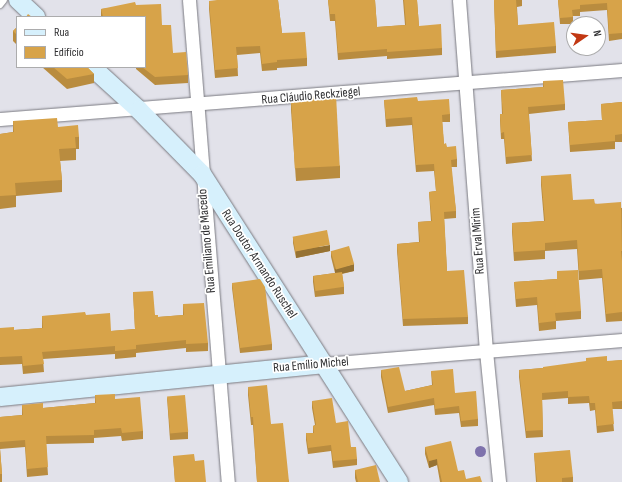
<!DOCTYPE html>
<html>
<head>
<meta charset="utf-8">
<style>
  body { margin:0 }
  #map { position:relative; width:622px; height:482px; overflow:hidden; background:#e2e2ea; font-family:"Sofia Sans Condensed",sans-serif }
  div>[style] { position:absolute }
  .roads { filter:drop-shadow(0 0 1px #7a7a81) drop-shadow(0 0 1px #7a7a81) }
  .lane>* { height:6px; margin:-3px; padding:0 3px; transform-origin:3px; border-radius:3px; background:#fff }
  .street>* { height:13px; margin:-6.5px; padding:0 6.5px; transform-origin:6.5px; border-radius:6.5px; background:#fff }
  .secondary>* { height:18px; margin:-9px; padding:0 9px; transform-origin:9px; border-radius:9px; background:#d6f0fc }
  .trees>* { width:11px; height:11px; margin:-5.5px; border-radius:50%; background:#7e72ac }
  .wall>* { inset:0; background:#b98c3f }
  .shaded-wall>* { inset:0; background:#967233 }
  .building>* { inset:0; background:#d7a349; transform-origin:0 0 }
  span { translate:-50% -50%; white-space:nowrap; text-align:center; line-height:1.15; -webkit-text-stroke:3.5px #fff; paint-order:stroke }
  .street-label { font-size:13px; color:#2f2f31 }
  .legend { position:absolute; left:16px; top:16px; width:130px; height:52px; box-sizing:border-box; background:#fff; border:1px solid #acacad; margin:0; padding:5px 7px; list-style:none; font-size:12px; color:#2f2f31 }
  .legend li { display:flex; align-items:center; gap:8px; height:20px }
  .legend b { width:20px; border:1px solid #acacad }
  .north { position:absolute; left:566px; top:16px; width:40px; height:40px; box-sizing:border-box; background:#fff; border:1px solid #acacad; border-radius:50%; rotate:77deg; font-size:11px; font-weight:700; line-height:16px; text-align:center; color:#2f2f31 }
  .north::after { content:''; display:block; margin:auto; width:14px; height:18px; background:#c23813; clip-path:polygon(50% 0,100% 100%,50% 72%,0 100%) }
</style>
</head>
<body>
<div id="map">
  <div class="roads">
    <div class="lane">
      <i style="left:0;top:5px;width:6px;rotate:-51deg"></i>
    </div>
    <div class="street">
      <i style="left:189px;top:0;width:484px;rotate:85.4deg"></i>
      <i style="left:459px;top:0;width:352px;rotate:85.6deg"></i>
      <i style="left:486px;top:351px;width:132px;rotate:84.3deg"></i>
      <i style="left:0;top:119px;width:624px;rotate:-4.5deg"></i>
      <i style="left:323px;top:364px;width:300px;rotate:-4.6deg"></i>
    </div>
    <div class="secondary">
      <i style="left:18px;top:0;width:25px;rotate:43deg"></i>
      <i style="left:92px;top:67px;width:64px;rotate:42.5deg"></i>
      <i style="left:139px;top:110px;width:90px;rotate:45.5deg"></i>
      <i style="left:202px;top:174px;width:366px;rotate:57.4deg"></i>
      <i style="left:0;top:397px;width:325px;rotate:-5.8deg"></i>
    </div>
  </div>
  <div class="trees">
    <i style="left:480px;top:451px"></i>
  </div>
  <div class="wall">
    <i style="clip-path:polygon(217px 0,278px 0,282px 33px,307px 58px,307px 66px,277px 68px,277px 70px,262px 71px,260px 53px,237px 55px,238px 76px,215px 78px,209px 9px,209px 1px,217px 1px)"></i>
    <i style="clip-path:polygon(328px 0,375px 0,377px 27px,405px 25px,403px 0,417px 0,419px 26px,442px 48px,442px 55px,387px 59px,387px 56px,338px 60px,335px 21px,330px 21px)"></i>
    <i style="clip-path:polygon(494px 0,522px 0,522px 6px,517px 7px,518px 25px,556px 46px,556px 53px,496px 58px)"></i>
    <i style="clip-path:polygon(558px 0,622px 0,622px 39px,609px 41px,607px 10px,580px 12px,580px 16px,573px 16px,573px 24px,560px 24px)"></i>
    <i style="clip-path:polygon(136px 5px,162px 25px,173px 53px,188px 75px,188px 83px,155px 85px,136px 69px,136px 67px,145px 67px,145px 17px,101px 17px,101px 9px)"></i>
    <i style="clip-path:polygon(17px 27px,17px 45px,13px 41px,13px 31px)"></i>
    <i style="clip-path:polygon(42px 67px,87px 67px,94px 74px,94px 83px,67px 89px)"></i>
    <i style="clip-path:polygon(543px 81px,565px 104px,565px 110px,529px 114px,532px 161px,506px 164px,504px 139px,501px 139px,500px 120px,500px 114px,502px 114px,501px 90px,543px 87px)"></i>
    <i style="clip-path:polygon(291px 98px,340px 166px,340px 178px,296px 181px,291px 110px)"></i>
    <i style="clip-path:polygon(384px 100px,418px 101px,450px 114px,450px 122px,442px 122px,444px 144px,457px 159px,457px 167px,451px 167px,456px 211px,456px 218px,444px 219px,447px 271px,468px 317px,468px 324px,403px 326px,397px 251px,397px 244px,419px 242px,418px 222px,431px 221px,429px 192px,436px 191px,434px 171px,416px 172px,412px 125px,386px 127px)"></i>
    <i style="clip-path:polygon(622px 102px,622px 142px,615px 142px,615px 149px,570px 152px,568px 122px,602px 120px,601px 104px)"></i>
    <i style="clip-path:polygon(13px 121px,58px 127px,79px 137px,79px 149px,76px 149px,76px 160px,60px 161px,62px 180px,62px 192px,16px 196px,16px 207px,0 209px,0 134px,13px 132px)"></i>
    <i style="clip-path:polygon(541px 176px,573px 200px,622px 208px,622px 321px,606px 322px,602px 278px,579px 280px,577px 249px,545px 251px,545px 259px,514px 261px,512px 232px,512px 223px,544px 221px,541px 185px)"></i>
    <i style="clip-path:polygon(293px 237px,330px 251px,296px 258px,293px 243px)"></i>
    <i style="clip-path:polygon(331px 251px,354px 271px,342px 274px,344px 287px,344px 294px,315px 297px,313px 282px,313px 276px,335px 273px,331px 257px)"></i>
    <i style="clip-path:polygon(557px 271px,581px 311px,581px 319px,556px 321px,556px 329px,539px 331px,537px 305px,516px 307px,514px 282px,557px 279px)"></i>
    <i style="clip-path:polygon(232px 283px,272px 344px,272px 350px,240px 353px,232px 288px)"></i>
    <i style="clip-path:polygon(133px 292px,155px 315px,158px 317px,183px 315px,183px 304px,208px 343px,208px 351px,186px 352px,186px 348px,136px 353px,136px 357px,115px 359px,115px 354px,43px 359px,44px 372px,23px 374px,22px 364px,0 365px,0 328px,14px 330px,42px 328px,42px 316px,86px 315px,111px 331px,135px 329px)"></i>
    <i style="clip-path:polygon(622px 360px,622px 409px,612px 409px,614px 431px,597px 433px,595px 410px,590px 411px,589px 403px,568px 404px,568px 398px,542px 400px,543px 437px,526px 438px,519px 377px,519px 370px,543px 368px)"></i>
    <i style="clip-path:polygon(381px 370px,405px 391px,432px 385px,431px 371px,455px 393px,478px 419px,478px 426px,461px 427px,459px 413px,435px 415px,434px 405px,388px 413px,381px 377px)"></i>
    <i style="clip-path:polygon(248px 387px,271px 424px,289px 482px,257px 482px,253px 425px,251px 425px,248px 395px)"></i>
    <i style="clip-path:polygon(95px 395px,115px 399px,143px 431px,143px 439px,122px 441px,121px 436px,94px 438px,94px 443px,46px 444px,48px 475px,27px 477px,25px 447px,0 449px,2px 474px,2px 482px,0 482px,0 417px,22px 415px,22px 405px,43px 408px,95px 403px)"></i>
    <i style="clip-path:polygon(167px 397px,188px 432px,188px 439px,170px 440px)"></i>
    <i style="clip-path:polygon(312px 401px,336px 423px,351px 447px,357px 459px,357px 465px,333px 468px,331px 451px,308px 454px,306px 440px,306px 433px,313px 433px,313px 426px,315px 425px,312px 408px)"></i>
    <i style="clip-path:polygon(425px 447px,458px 471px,466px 479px,482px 482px,440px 482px,437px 465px,429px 468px,425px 454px)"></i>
    <i style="clip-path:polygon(534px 453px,573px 477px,573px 482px,534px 482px,536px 482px)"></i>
    <i style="clip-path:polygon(173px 456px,195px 461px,206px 482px,175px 482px)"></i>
    <i style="clip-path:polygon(355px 470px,380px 482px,356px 482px,355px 478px)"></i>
  </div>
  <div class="shaded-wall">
    <i style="clip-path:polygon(330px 245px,330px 251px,296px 258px,296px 251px)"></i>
    <i style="clip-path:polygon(354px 264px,354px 271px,335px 275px,335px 269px)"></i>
    <i style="clip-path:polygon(437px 459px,437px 465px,429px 468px,429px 461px)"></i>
  </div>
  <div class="building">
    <i style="clip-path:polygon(217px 0,278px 0,282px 33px,305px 32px,307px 58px,277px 60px,277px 62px,262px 64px,260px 46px,236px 47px,238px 68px,215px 70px,209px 1px)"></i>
    <i style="clip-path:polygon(328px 0,375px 0,377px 27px,406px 25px,404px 0,417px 0,419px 26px,441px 24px,442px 48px,387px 52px,387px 49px,338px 53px,335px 14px,330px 14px)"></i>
    <i style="clip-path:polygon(494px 0,519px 0,516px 0,518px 25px,554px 22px,556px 46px,496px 51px)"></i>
    <i style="clip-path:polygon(558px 0,622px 0,622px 33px,609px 34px,607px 3px,580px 5px,580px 9px,572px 10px,573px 17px,560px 18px)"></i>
    <i style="clip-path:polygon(135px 2px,136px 5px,161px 4px,162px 25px,171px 25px,173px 53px,186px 52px,188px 75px,155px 77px,142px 67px,145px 67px,145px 17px,103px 17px,101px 9px)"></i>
    <i style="clip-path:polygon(28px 14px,32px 17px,26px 17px)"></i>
    <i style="clip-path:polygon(17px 27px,17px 35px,13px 31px)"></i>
    <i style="clip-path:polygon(53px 67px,87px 67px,94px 74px,67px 79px)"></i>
    <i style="clip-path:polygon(563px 80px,565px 104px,528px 107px,532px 155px,506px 157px,504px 132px,501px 133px,500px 114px,503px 114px,501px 90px,544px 87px,543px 81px)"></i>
    <i style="left:336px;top:95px;width:71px;height:45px;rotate:87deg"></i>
    <i style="clip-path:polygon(417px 97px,418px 101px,449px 99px,450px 114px,442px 115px,444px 144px,446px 143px,447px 147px,456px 146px,457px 159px,451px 160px,456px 211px,444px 212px,447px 271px,464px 270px,468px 317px,403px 319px,397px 244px,420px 242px,418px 222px,432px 221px,429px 192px,436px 191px,434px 164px,416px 165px,412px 117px,386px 119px,384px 100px)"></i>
    <i style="clip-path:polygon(622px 102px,622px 134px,615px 135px,615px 141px,570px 145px,568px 122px,602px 120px,601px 104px)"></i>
    <i style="clip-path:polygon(57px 118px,58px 127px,78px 125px,79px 137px,75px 137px,76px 148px,59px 149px,62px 180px,15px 183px,16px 195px,0 196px,0 134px,14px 132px,13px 121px)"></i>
    <i style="clip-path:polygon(571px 174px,573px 200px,594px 199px,595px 204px,621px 202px,622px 251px,621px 251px,622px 261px,622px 312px,606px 314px,602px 269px,579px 271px,577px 240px,545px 243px,545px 250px,514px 252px,512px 223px,545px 221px,541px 176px)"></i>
    <i style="left:327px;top:230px;width:15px;height:35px;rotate:79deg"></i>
    <i style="left:349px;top:246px;width:19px;height:19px;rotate:74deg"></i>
    <i style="clip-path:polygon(578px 270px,581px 311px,555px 313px,556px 321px,539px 323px,537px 297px,516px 299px,514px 282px,557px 279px,557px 271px)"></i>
    <i style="left:342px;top:272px;width:15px;height:29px;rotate:82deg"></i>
    <i style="clip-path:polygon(260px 279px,265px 287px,272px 344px,240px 348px,232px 283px)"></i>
    <i style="clip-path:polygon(153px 291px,155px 315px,158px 315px,158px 317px,184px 315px,183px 304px,204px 303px,208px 343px,186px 344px,186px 340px,136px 345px,136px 349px,115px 351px,115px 346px,42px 352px,44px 364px,23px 366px,22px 356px,0 357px,0 328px,14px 327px,14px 330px,43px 328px,42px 316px,85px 312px,86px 315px,110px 313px,111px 331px,135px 329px,133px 292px)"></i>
    <i style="clip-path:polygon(607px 356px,607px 361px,622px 360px,622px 401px,612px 402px,614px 424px,597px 426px,595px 403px,590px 403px,589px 396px,568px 397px,568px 391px,542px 393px,543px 430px,526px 431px,519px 370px,543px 368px,543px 367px,586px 361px,586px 358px)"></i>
    <i style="clip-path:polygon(399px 367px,405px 391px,433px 385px,431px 371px,453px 369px,455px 393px,476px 391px,478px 419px,461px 421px,459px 406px,435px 409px,434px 398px,388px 407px,381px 370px)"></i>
    <i style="clip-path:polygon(267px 385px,271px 424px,283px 423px,289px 482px,257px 482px,253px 417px,251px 417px,248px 387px)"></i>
    <i style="clip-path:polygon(115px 394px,115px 399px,140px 397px,143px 431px,122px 433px,121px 428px,94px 430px,94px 435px,46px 436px,48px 467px,27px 469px,25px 440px,0 442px,0 417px,23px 415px,22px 405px,43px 403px,43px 408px,96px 403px,95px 395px)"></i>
    <i style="left:185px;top:395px;width:37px;height:18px;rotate:85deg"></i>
    <i style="clip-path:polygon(332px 398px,336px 423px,348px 421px,351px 447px,356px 447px,357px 459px,333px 461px,331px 445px,308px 448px,306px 433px,314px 433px,313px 426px,316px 425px,312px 401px)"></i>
    <i style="clip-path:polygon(451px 441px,458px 471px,464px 470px,466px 479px,480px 476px,482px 482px,442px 482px,437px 459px,429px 461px,425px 447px)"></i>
    <i style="clip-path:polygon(0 448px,2px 474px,0 474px)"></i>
    <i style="clip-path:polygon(570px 450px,573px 477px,562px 478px,562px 482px,534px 482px,537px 482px,534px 453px)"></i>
    <i style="clip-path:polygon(194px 454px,195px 461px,204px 460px,206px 482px,175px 482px,173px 456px)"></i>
    <i style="clip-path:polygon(376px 465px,380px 482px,358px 482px,355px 470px)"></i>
  </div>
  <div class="street-label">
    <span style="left:311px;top:96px;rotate:-5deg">Rua Cláudio Reckziegel</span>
    <span style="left:207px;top:241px;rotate:-95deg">Rua Emiliano de Macedo</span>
    <span style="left:478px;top:241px;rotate:-94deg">Rua Erval Mirim</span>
    <span style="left:259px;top:264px;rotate:57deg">Rua Doutor Armando Ruschel</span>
    <span style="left:311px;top:365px;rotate:-5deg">Rua Emílio Michel</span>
  </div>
  <ul class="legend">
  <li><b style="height:5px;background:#d6f0fc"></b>Rua</li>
  <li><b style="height:11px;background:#d7a349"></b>Edifício</li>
  </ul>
  <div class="north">N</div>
</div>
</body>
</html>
